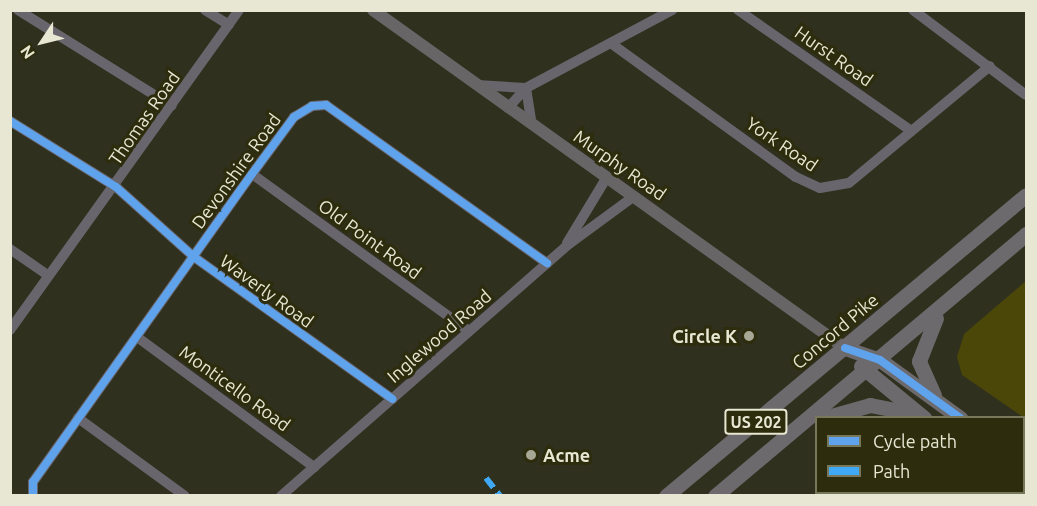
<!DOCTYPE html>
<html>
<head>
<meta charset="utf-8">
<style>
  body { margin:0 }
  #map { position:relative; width:1037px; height:506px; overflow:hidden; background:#30301f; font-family:Ubuntu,sans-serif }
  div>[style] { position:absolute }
  .green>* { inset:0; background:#4a4708 }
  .minor>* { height:10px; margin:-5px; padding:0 5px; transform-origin:5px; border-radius:5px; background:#68666c }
  .major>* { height:12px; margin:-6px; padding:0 6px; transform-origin:6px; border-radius:6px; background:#676566 }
  .highway>* { height:15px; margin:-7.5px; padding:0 7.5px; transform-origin:7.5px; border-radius:7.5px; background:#6d6a6d }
  .quiet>* { height:6px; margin-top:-3px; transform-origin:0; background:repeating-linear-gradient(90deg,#3fa9f5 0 12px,transparent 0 18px) }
  .cycleway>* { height:8px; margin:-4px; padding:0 4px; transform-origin:4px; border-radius:4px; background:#60a3ed }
  .dots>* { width:16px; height:16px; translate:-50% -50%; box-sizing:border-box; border:3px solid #2d2c0c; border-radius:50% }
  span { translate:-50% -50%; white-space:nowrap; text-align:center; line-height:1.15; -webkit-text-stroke:6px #2d2c0c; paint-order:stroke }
  .shield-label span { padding:2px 4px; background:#2d2c0c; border:2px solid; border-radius:4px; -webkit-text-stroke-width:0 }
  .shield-label { font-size:16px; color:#e7e7d4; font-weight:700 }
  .street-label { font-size:18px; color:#e7e7d4 }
  .poi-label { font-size:18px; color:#e7e7d4; font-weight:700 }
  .right { translate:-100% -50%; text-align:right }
  .left { translate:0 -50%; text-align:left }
  .frame { position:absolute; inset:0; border:12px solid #e7e7d4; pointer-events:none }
  .legend { position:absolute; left:815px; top:416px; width:210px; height:78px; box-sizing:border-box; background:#2d2c0c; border:2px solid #77775c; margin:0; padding:8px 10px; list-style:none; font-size:18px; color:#e7e7d4 }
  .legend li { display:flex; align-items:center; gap:12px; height:30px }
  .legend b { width:30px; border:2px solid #77775c }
  .north { position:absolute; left:12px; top:12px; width:60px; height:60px; -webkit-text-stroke:4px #2d2c0c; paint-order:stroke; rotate:235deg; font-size:16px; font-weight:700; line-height:24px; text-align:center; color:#e7e7d4 }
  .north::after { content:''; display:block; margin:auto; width:21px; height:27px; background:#e7e7d4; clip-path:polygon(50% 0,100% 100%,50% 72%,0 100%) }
</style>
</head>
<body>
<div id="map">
  <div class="green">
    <i style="clip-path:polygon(1026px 281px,1026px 419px,962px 375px,957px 357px,964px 334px)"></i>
  </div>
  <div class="minor">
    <i style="left:18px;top:10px;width:181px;rotate:31.9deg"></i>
    <i style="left:205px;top:10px;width:28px;rotate:32deg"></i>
    <i style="left:738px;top:10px;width:210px;rotate:34.9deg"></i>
    <i style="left:913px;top:10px;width:141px;rotate:37deg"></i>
    <i style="left:612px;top:44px;width:227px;rotate:35.9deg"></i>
    <i style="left:796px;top:177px;width:26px;rotate:25deg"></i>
    <i style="left:820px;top:188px;width:29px;rotate:-10deg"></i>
    <i style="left:849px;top:183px;width:183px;rotate:-39.7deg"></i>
    <i style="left:477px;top:85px;width:49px;rotate:3.5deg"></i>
    <i style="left:526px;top:88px;width:37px;rotate:81deg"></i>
    <i style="left:508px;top:108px;width:27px;rotate:-48deg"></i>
    <i style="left:526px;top:88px;width:166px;rotate:-28.1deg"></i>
    <i style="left:10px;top:121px;width:125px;rotate:31.9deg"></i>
    <i style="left:116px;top:187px;width:105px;rotate:41.9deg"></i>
    <i style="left:194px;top:257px;width:244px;rotate:35.6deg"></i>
    <i style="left:252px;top:174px;width:268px;rotate:35.9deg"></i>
    <i style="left:567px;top:243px;width:77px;rotate:-58.8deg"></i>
    <i style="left:10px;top:249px;width:47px;rotate:34.7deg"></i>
    <i style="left:10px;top:330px;width:393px;rotate:-54.4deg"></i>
    <i style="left:137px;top:337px;width:220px;rotate:36.3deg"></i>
    <i style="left:78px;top:418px;width:132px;rotate:36.1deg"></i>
    <i style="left:33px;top:496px;width:14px;rotate:-90deg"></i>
    <i style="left:33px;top:482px;width:378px;rotate:-54.6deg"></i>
    <i style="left:252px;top:174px;width:71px;rotate:-53.6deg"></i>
    <i style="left:294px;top:117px;width:21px;rotate:-31deg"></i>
    <i style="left:312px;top:106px;width:14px;rotate:-4deg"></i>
    <i style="left:326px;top:105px;width:272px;rotate:35.6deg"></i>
    <i style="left:281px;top:496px;width:383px;rotate:-41.2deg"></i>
    <i style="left:569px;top:244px;width:79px;rotate:-36.3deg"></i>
  </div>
  <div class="major">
    <i style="left:373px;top:10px;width:581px;rotate:35.61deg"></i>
  </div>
  <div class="highway">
    <i style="left:845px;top:348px;width:37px;rotate:19deg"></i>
    <i style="left:880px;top:360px;width:99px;rotate:35.9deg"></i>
    <i style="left:861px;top:366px;width:82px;rotate:39.5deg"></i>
    <i style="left:934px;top:395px;width:37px;rotate:-114deg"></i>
    <i style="left:919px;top:361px;width:46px;rotate:-68.4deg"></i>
    <i style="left:824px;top:418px;width:48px;rotate:-15.8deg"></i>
    <i style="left:870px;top:405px;width:42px;rotate:11deg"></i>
    <i style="left:1024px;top:463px;width:3px;rotate:45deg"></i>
    <i style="left:1024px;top:487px;width:3px;rotate:45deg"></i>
    <i style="left:666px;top:496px;width:469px;rotate:-39.9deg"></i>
    <i style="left:715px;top:496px;width:407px;rotate:-40.1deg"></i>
  </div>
  <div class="quiet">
    <i style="left:486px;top:478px;width:23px;rotate:52deg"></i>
  </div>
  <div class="cycleway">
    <i style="left:10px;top:121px;width:125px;rotate:31.9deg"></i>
    <i style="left:116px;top:187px;width:105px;rotate:41.9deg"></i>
    <i style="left:194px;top:257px;width:244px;rotate:35.6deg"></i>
    <i style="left:845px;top:348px;width:37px;rotate:19deg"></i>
    <i style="left:880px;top:360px;width:99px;rotate:35.9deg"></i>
    <i style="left:33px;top:496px;width:14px;rotate:-90deg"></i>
    <i style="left:33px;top:482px;width:378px;rotate:-54.6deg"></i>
    <i style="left:252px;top:174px;width:71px;rotate:-53.6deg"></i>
    <i style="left:294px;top:117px;width:21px;rotate:-31deg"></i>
    <i style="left:312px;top:106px;width:14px;rotate:-4deg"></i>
    <i style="left:326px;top:105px;width:272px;rotate:35.6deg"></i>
  </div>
  <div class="dots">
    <i style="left:749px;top:336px;background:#a7a795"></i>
    <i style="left:531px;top:455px;background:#a7a795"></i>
  </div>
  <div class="shield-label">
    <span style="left:756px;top:422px">US 202</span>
  </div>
  <div class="street-label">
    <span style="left:834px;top:56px;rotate:35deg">Hurst Road</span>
    <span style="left:144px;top:118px;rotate:-55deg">Thomas Road</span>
    <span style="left:782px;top:144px;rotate:34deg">York Road</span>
    <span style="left:620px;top:165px;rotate:35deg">Murphy Road</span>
    <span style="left:236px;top:171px;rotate:-54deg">Devonshire Road</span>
    <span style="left:370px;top:239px;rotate:36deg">Old Point Road</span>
    <span style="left:267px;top:291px;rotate:36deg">Waverly Road</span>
    <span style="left:835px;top:331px;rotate:-40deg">Concord Pike</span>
    <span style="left:439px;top:336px;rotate:-41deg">Inglewood Road</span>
    <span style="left:235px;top:388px;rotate:36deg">Monticello Road</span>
  </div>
  <div class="poi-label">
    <span class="right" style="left:737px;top:336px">Circle K</span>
    <span class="left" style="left:543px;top:455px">Acme</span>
  </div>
  <div class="frame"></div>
  <ul class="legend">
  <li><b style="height:8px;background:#60a3ed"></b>Cycle path</li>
  <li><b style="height:8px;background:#3fa9f5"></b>Path</li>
  </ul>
  <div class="north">N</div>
</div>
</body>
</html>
